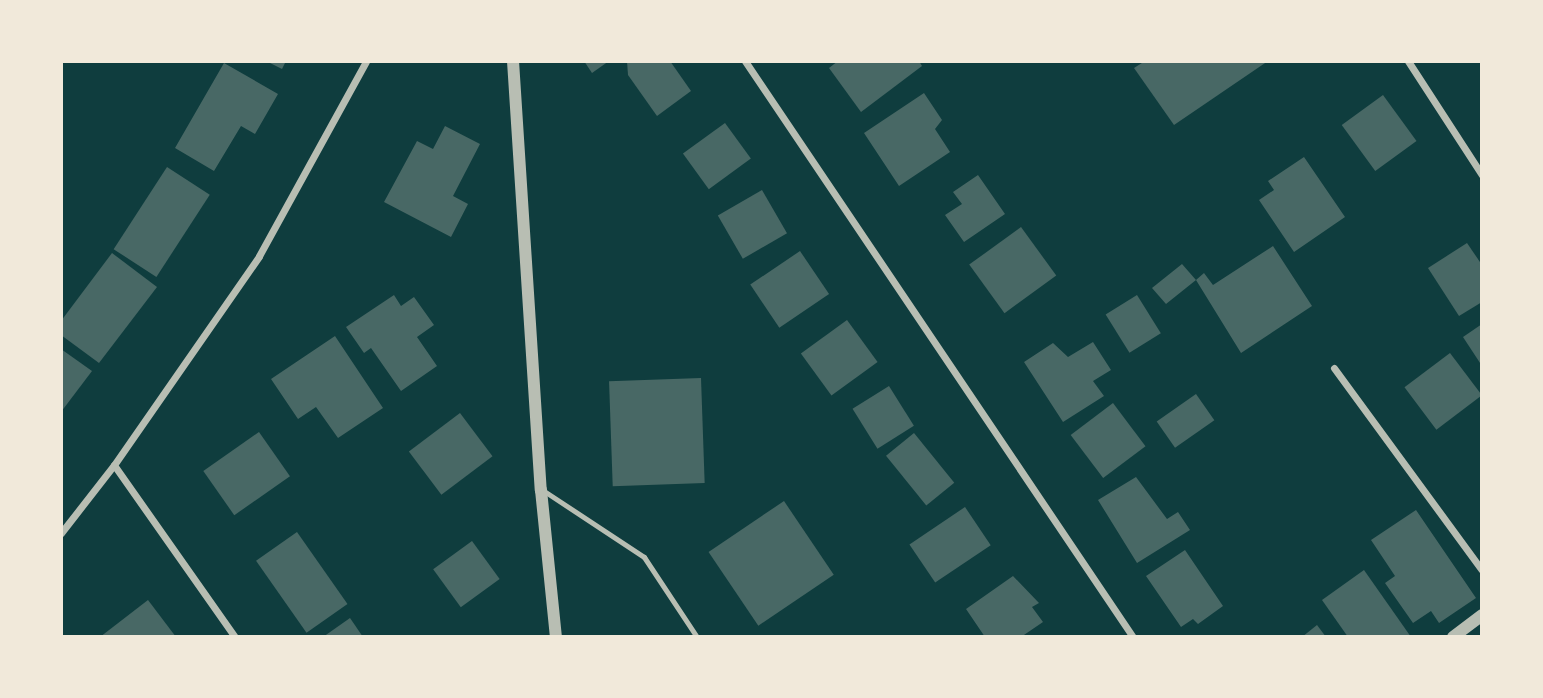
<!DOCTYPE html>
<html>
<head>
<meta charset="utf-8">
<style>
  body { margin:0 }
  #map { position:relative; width:1543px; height:698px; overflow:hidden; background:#0f3d3e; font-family:Mulish,sans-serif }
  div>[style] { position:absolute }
  .building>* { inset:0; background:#486865; transform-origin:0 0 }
  .service>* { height:5px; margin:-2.5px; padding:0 2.5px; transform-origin:2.5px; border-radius:2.5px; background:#b8beb3 }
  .minor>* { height:7px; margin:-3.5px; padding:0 3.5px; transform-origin:3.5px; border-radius:3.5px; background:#b8beb3 }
  .tertiary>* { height:12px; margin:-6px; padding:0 6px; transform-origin:6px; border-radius:6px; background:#b8beb3 }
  span { translate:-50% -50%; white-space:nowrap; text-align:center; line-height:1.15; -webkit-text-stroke:6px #f1e9da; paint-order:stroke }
  .frame { position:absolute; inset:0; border:63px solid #f1e9da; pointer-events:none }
</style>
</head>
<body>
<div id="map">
  <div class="building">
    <i style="clip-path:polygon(266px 61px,286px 61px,282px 69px)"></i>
    <i style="clip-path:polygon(584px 61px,609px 61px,592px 73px)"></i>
    <i style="clip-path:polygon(627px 61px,670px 61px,691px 91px,657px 116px,628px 75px)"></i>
    <i style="clip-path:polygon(838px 61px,919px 61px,922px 66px,861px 112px,829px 68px)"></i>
    <i style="clip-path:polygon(1145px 61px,1268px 61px,1174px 125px,1134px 68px)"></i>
    <i style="clip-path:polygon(224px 63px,278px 94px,255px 134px,241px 126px,214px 171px,175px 148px)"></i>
    <i style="clip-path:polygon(924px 93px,942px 120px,935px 129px,950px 152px,899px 186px,864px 133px)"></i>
    <i style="left:1383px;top:95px;width:57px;height:51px;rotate:54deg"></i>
    <i style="left:725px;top:123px;width:44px;height:52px;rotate:54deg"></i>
    <i style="clip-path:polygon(445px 126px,480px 144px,453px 196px,468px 204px,451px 237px,384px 202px,417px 141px,433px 149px)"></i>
    <i style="clip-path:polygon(1304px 157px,1345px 217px,1294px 252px,1259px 200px,1274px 190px,1268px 181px)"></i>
    <i style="left:167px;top:167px;width:51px;height:98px;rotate:33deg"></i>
    <i style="clip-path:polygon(978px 175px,1005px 214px,964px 242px,945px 215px,962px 204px,953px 192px)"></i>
    <i style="left:762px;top:190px;width:50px;height:51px;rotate:60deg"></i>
    <i style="left:1021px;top:227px;width:60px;height:64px;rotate:54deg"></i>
    <i style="clip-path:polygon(1467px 243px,1482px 265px,1482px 302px,1459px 316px,1428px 268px)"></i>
    <i style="clip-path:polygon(1273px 246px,1312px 306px,1241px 353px,1196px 280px,1166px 304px,1152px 288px,1182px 264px,1196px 280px,1204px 273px,1213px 285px)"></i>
    <i style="left:800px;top:251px;width:52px;height:60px;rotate:56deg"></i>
    <i style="clip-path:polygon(112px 253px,157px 287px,99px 363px,61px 335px,61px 321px)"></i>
    <i style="clip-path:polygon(394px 295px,401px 306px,414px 297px,434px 325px,417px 337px,437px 366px,401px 391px,371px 348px,364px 353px,346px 327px)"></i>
    <i style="left:1137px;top:295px;width:45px;height:37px;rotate:58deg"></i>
    <i style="left:847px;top:320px;width:52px;height:57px;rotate:54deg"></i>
    <i style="clip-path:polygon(1482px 324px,1482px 366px,1463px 337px)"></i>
    <i style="clip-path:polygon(335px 336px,383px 408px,338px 438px,316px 407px,298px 419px,271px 379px)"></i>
    <i style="clip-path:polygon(1093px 342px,1111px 370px,1093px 381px,1104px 396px,1063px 422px,1024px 362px,1053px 343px,1068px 357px)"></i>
    <i style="clip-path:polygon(61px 349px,92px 371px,61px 412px)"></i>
    <i style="left:1450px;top:353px;width:53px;height:57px;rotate:53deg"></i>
    <i style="left:701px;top:378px;width:105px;height:92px;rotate:88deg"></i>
    <i style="left:889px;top:386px;width:47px;height:43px;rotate:58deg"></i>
    <i style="left:1196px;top:394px;width:32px;height:48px;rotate:55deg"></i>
    <i style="left:1113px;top:403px;width:54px;height:53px;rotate:53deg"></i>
    <i style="left:460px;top:413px;width:54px;height:64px;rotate:53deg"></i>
    <i style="left:259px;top:432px;width:54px;height:68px;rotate:55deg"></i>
    <i style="left:914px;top:433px;width:64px;height:36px;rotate:51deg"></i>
    <i style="clip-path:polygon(1136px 477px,1167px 519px,1178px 512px,1190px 530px,1137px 563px,1098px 500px)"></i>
    <i style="left:784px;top:501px;width:89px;height:91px;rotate:56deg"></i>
    <i style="left:965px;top:507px;width:46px;height:67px;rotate:56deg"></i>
    <i style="clip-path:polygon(1416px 510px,1476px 598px,1439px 623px,1431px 611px,1413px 623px,1385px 583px,1395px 576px,1371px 540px)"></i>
    <i style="left:297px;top:532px;width:88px;height:50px;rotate:55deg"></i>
    <i style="left:472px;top:541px;width:47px;height:48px;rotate:54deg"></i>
    <i style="clip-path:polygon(1185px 550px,1223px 606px,1198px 624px,1193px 619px,1181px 627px,1146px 576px)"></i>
    <i style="clip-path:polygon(1364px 570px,1411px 637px,1348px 637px,1322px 600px)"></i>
    <i style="clip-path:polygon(1013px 576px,1039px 603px,1032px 607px,1043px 622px,1021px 637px,985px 637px,966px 609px)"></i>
    <i style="clip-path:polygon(148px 600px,176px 637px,100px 637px)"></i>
    <i style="clip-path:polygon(350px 618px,363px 637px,323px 637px)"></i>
    <i style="clip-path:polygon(1317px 625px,1326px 637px,1302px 637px)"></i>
  </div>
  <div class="service">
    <i style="left:544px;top:491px;width:120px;rotate:33.4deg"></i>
    <i style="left:644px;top:557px;width:96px;rotate:56.5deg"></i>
  </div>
  <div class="minor">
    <i style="left:745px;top:61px;width:694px;rotate:56.04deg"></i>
    <i style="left:1408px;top:61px;width:136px;rotate:57deg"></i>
    <i style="left:1334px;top:368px;width:250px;rotate:53.8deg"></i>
    <i style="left:114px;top:465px;width:210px;rotate:54.9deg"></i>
    <i style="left:61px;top:533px;width:86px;rotate:-52.1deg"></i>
    <i style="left:114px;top:465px;width:254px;rotate:-55.2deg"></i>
    <i style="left:259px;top:256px;width:222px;rotate:-61.2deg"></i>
  </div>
  <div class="tertiary">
    <i style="left:513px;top:61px;width:430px;rotate:86.3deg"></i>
    <i style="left:541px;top:490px;width:148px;rotate:84.2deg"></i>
    <i style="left:1453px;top:637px;width:36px;rotate:-37deg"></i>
  </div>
  <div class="frame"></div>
</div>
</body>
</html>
